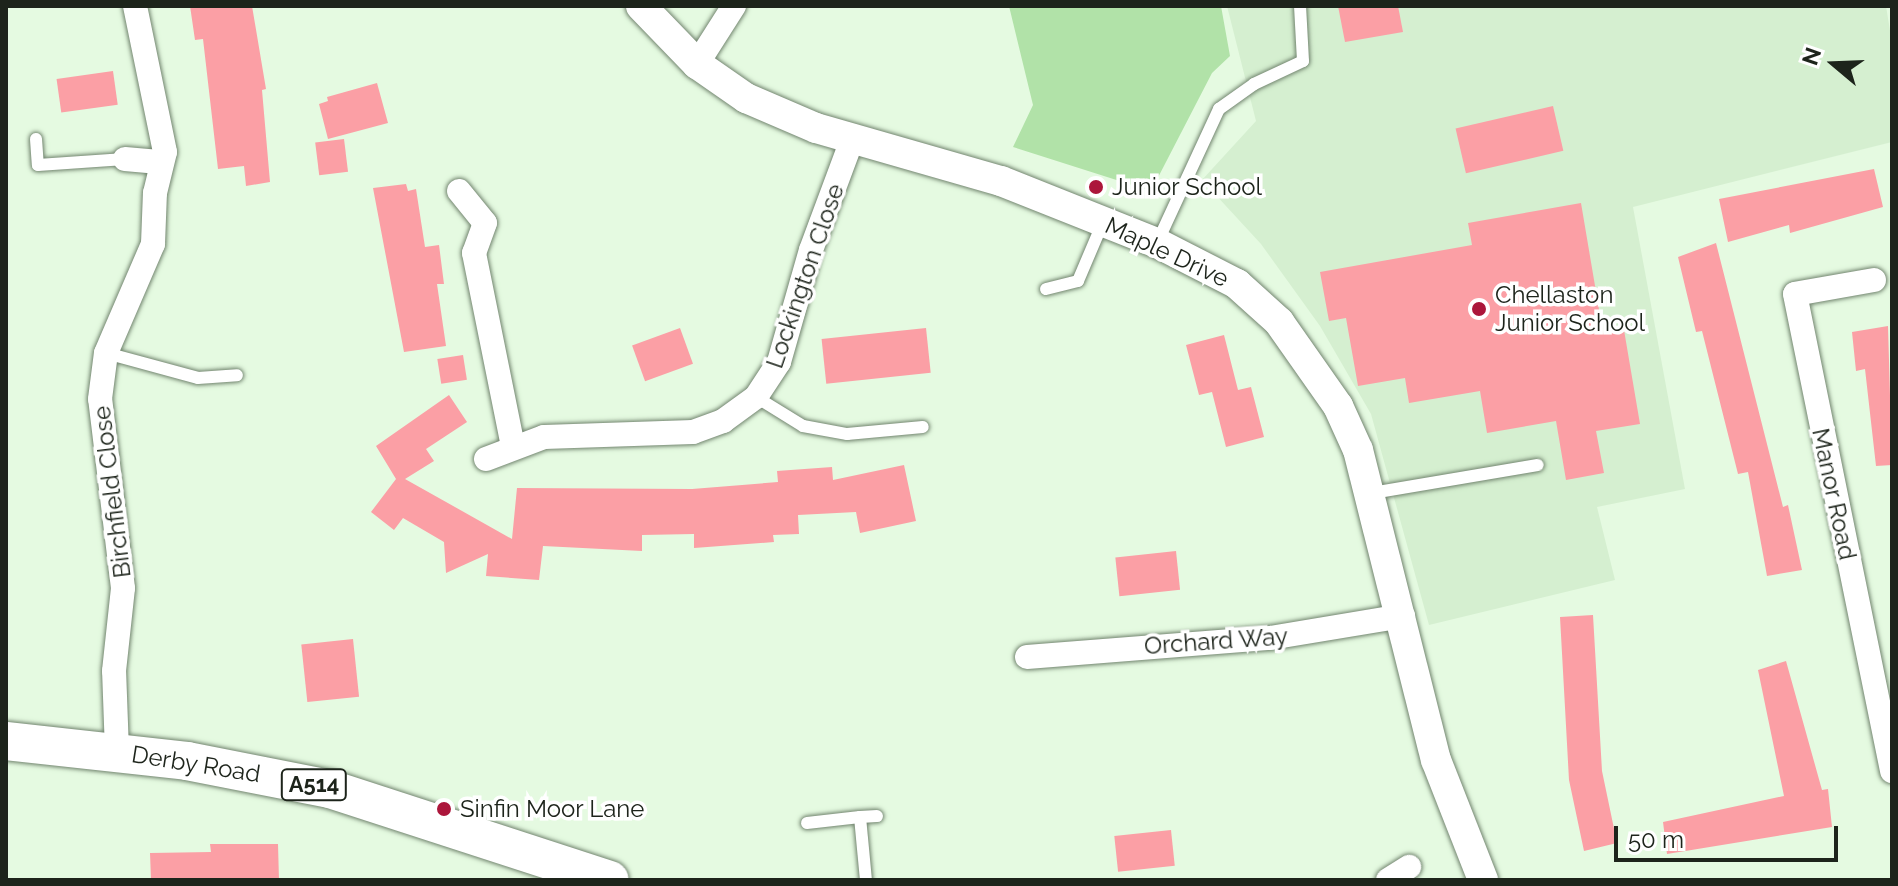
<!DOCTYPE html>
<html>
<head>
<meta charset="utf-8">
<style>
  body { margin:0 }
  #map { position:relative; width:1898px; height:886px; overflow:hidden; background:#e5fae1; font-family:Raleway,sans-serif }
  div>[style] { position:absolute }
  .built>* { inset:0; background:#d5efd0 }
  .green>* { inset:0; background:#b1e2a8 }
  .building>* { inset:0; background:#fb9fa5; transform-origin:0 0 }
  .roads { filter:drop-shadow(0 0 2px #72856f) drop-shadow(0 0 2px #72856f) }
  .service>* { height:12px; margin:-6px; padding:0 6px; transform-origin:6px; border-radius:6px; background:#fff }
  .minor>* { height:24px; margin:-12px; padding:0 12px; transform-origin:12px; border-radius:12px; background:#fff }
  .tertiary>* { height:30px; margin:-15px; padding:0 15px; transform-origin:15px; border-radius:15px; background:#fff }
  .primary>* { height:38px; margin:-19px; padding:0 19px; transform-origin:19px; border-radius:19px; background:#fff }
  .dots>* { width:22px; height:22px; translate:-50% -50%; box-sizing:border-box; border:4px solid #fff; border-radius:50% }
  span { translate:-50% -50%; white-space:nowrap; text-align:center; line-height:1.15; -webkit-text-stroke:7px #fff; paint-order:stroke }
  .shield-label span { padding:2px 6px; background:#fff; border:2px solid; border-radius:6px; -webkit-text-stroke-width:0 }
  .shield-label { font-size:22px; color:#1d241b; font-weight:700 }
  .poi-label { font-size:24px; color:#1d241b }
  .left { translate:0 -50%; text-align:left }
  .street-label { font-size:24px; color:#1d241b }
  .frame { position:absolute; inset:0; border:8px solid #1d241b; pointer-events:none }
  .north { position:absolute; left:1794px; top:24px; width:80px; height:80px; -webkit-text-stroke:6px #fff; paint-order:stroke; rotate:289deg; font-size:22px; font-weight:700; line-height:32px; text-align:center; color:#1d241b }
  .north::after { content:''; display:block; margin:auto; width:28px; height:36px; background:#1d241b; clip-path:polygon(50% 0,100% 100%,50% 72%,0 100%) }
  .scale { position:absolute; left:1614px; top:826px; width:224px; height:36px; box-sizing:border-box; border:4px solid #1d241b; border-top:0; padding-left:10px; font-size:24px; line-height:28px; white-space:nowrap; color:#1d241b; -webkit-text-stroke:6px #fff; paint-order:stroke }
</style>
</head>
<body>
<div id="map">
  <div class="built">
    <i style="clip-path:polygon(1227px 6px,1886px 6px,1892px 43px,1892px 142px,1633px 207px,1685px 489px,1597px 507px,1615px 580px,1429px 625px,1371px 414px,1320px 326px,1261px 244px,1202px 180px,1256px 121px)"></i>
  </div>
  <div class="green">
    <i style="clip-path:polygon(1009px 6px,1221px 6px,1230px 56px,1212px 73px,1151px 191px,1013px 147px,1033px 105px)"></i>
  </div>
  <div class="building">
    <i style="clip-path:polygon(190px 6px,252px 6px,266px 89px,262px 90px,270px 182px,246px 186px,244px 166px,218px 169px,203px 39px,195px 40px)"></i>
    <i style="clip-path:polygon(1338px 6px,1398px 6px,1403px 32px,1345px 42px)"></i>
    <i style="left:113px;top:71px;width:34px;height:57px;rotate:82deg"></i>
    <i style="clip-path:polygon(377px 83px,388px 123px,328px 139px,319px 104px,328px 101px,327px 97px)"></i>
    <i style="left:1553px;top:106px;width:46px;height:100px;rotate:77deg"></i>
    <i style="left:344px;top:139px;width:33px;height:29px;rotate:83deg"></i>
    <i style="clip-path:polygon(1874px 169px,1883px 207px,1790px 233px,1789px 225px,1728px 242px,1719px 199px)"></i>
    <i style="clip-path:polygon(406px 184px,408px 191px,416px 189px,425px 247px,439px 245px,444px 284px,437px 284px,446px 346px,404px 352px,373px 188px)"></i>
    <i style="clip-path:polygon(1581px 203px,1603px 333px,1624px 330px,1640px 424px,1596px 431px,1604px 473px,1566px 480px,1556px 421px,1487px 433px,1480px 391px,1409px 403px,1405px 378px,1358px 386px,1346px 318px,1329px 321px,1320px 272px,1472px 245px,1468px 223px)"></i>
    <i style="clip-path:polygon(1716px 243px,1783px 507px,1788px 505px,1802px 570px,1767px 576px,1748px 472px,1738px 474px,1702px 331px,1696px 332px,1678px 257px)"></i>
    <i style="clip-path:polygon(1888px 326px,1892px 465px,1876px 466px,1865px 369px,1856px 371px,1852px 332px)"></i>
    <i style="left:680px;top:328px;width:38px;height:51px;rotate:70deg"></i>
    <i style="left:926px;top:328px;width:45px;height:105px;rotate:84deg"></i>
    <i style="clip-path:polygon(1224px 335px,1238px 390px,1251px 387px,1264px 437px,1226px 447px,1212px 392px,1199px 395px,1186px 345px)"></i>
    <i style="left:463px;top:355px;width:25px;height:26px;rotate:81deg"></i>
    <i style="clip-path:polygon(449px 395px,467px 422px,426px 449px,434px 461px,405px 479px,512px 539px,517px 488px,692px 489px,778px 482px,777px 471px,832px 467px,833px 480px,904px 465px,916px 521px,860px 533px,856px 512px,798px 515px,799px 534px,773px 535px,774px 542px,694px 548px,694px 534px,642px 535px,642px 551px,543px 546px,539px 580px,486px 576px,488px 554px,446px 573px,444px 542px,403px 518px,394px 530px,371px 512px,396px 479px,376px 446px)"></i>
    <i style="left:1176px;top:551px;width:39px;height:61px;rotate:84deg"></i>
    <i style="clip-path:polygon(1593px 615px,1602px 771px,1617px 843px,1584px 851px,1569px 780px,1560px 617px)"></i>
    <i style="left:353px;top:639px;width:58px;height:52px;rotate:84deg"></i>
    <i style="clip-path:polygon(1786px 661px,1822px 790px,1828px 789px,1832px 827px,1667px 854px,1663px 822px,1784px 796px,1758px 670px)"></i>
    <i style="left:1171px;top:830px;width:36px;height:57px;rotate:84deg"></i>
    <i style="clip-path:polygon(210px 844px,278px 844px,279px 880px,151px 880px,150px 853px,211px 852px)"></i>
  </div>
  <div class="roads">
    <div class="service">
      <i style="left:36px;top:139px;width:26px;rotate:86deg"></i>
      <i style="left:38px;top:165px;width:87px;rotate:-3.9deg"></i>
      <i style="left:1157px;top:243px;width:148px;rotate:-65.2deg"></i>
      <i style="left:1219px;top:109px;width:43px;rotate:-35.5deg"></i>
      <i style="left:1254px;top:84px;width:54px;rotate:-25.1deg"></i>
      <i style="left:1303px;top:61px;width:55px;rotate:-93.1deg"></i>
      <i style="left:1046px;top:289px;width:33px;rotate:-14deg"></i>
      <i style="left:1078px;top:281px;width:64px;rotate:-67deg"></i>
      <i style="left:106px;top:353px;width:95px;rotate:15.2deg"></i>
      <i style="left:198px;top:378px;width:39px;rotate:-4deg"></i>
      <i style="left:756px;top:397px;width:55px;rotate:31.7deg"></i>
      <i style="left:803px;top:426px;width:45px;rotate:10.3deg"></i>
      <i style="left:847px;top:434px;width:76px;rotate:-5.3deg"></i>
      <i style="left:1372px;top:493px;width:168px;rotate:-9.6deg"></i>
      <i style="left:860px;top:817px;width:17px;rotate:-3deg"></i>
      <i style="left:807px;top:823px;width:53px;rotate:-6.5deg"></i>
      <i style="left:860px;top:817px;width:63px;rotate:84.6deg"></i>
    </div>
    <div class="minor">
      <i style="left:697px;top:64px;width:69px;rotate:-57.5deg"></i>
      <i style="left:125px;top:159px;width:37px;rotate:5deg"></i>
      <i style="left:459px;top:191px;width:41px;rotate:50.9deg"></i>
      <i style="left:485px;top:223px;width:32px;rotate:110deg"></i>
      <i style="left:474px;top:253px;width:197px;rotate:78.6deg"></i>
      <i style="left:1874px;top:280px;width:80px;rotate:170deg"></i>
      <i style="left:1795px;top:294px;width:487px;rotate:78.5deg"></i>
      <i style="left:486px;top:459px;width:62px;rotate:-20.8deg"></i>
      <i style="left:544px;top:437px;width:149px;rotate:-1.9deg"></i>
      <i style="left:693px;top:432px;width:32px;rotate:-20deg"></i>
      <i style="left:723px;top:421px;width:41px;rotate:-36deg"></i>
      <i style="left:756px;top:397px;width:42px;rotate:-56.7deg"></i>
      <i style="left:779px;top:362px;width:116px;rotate:-74.1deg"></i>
      <i style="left:811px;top:250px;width:121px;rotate:-69.6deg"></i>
      <i style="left:1027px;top:657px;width:244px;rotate:-4.5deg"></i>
      <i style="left:1270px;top:638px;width:135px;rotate:-9.4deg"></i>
      <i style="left:117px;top:751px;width:80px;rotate:-92.1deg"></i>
      <i style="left:114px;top:671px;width:83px;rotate:-83.8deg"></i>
      <i style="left:123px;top:588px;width:190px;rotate:-96.9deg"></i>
      <i style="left:100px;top:399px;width:46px;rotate:-82.6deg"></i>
      <i style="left:106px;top:353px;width:119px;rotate:-66.7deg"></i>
      <i style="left:153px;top:244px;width:51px;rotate:-87.8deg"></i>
      <i style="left:155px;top:193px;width:42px;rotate:-76.3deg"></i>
      <i style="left:165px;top:152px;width:149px;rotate:-101.6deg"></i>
      <i style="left:1388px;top:880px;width:25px;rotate:-32deg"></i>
    </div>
    <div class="tertiary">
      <i style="left:641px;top:6px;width:81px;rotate:46deg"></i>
      <i style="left:697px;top:64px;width:60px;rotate:34.8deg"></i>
      <i style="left:746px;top:98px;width:76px;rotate:23.2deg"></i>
      <i style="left:816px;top:128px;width:192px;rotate:16deg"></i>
      <i style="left:1001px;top:181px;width:168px;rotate:21.7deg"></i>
      <i style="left:1157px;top:243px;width:90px;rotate:27.1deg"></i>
      <i style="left:1237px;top:284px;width:57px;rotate:42.1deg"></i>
      <i style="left:1279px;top:322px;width:103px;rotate:54.9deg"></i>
      <i style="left:1338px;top:406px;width:48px;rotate:65.6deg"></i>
      <i style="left:1358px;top:450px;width:320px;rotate:75.9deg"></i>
      <i style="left:1436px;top:760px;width:129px;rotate:68.6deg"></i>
    </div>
    <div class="primary">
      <i style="left:6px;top:741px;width:182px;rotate:6.3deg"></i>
      <i style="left:187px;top:761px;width:146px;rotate:11.1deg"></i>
      <i style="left:330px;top:789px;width:294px;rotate:18deg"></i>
    </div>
  </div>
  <div class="dots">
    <i style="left:1096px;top:187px;background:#ac163b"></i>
    <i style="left:1479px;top:309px;background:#ac163b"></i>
    <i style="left:444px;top:809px;background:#ac163b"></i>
  </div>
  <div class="shield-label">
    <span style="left:314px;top:785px">A514</span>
  </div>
  <div class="poi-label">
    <span class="left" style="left:1112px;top:187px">Junior School</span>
    <span class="left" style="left:1495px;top:309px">Chellaston<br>Junior School</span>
    <span class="left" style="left:460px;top:809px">Sinfin Moor Lane</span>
  </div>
  <div class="street-label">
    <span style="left:1167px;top:252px;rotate:25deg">Maple Drive</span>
    <span style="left:805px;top:276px;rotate:-71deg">Lockington Close</span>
    <span style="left:112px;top:492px;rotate:-97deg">Birchfield Close</span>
    <span style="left:1834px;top:494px;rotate:78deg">Manor Road</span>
    <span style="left:1216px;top:641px;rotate:-4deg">Orchard Way</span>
    <span style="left:196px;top:764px;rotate:9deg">Derby Road</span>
  </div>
  <div class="frame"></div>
  <div class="north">N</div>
  <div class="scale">50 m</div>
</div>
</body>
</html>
